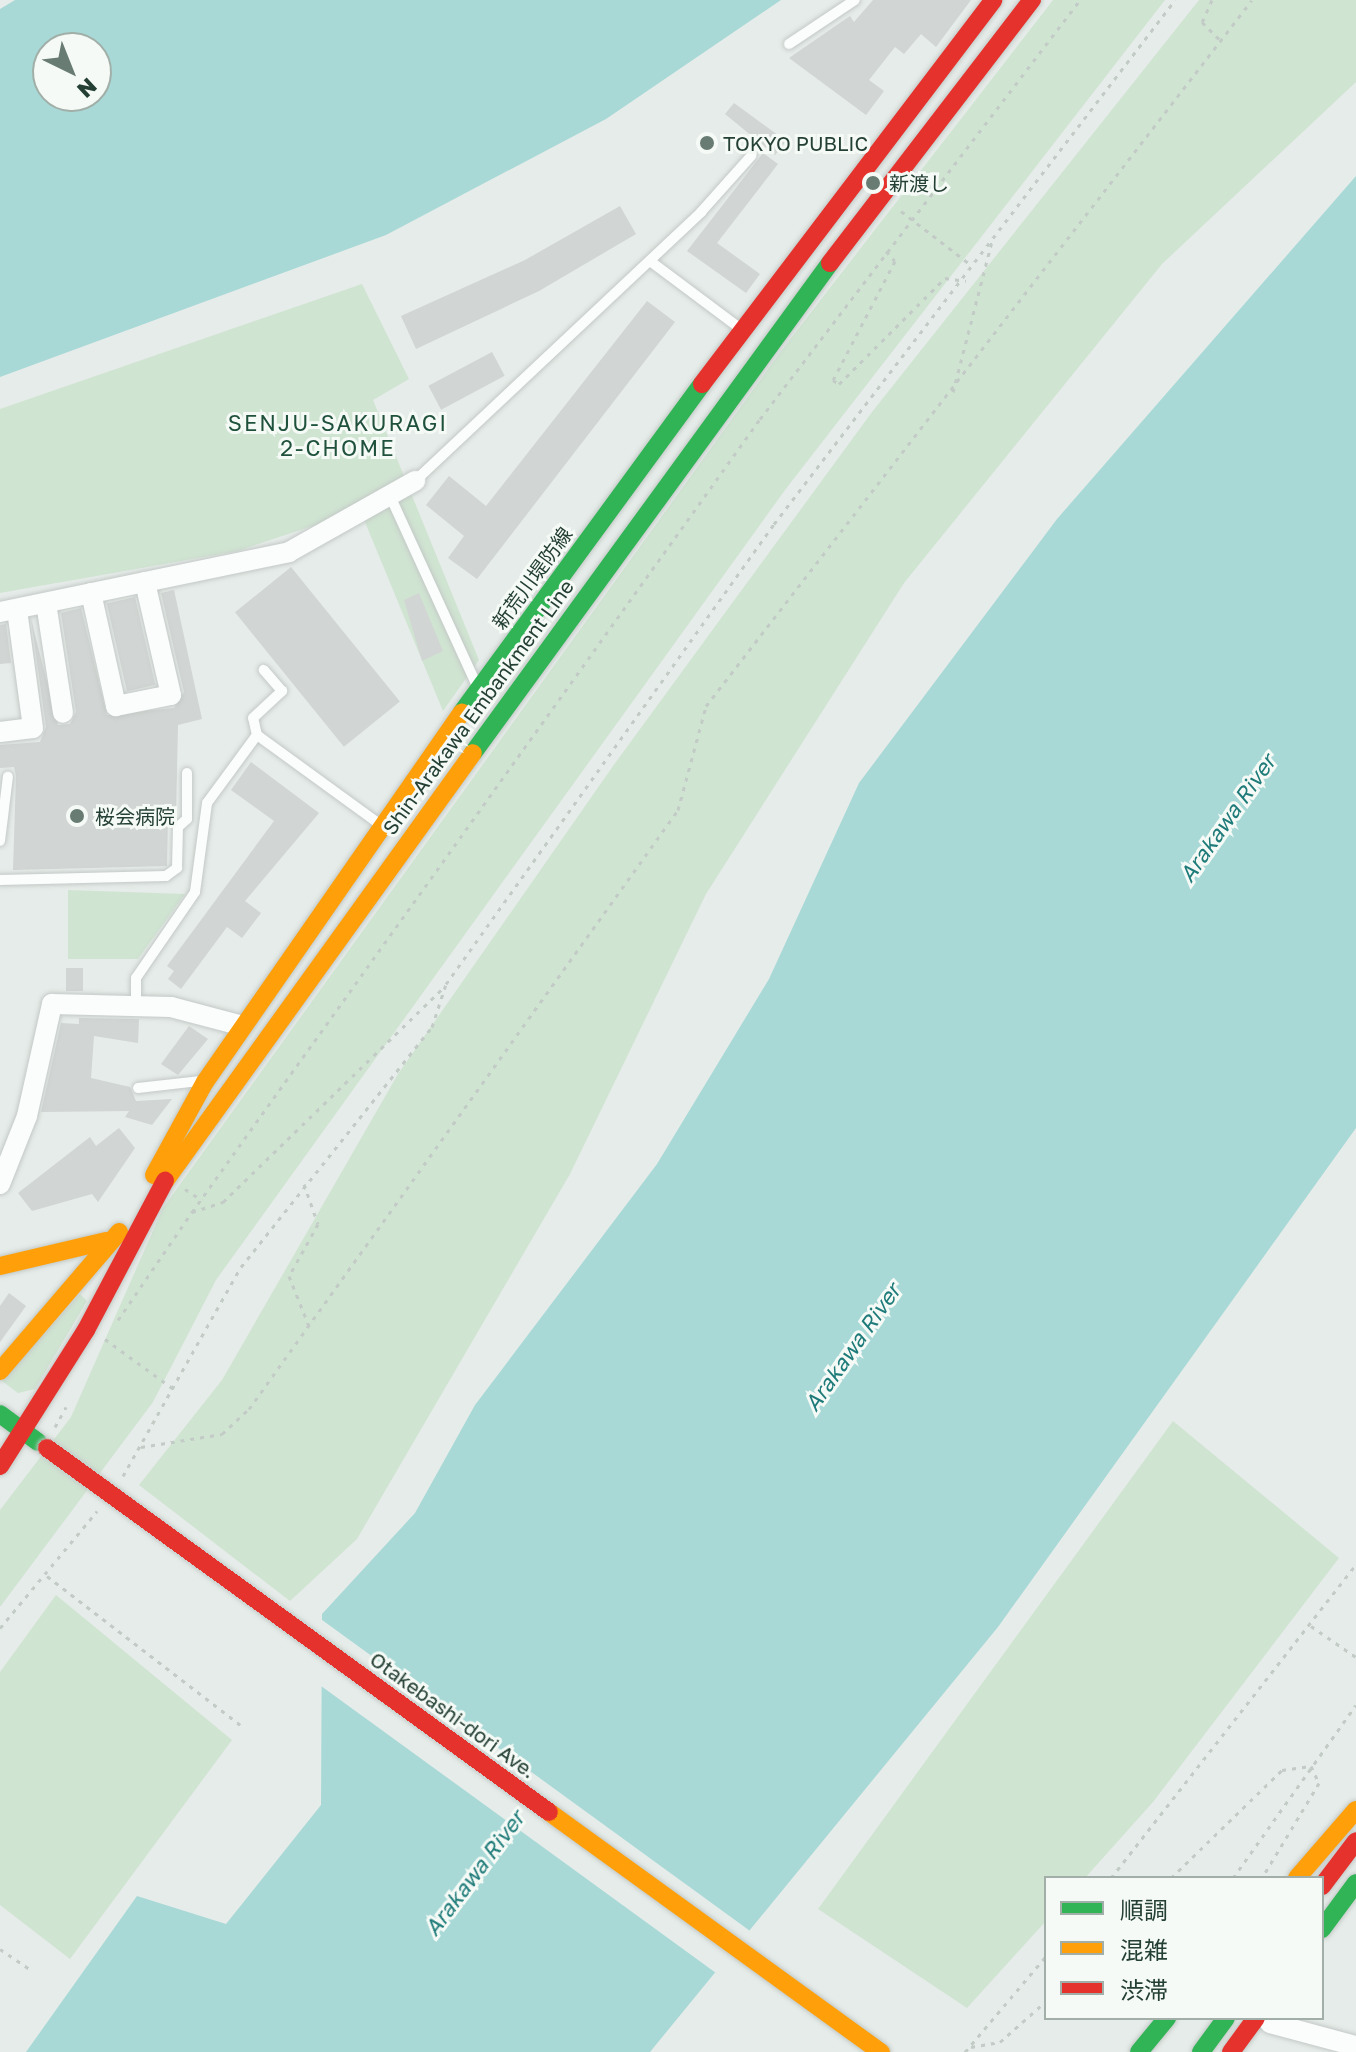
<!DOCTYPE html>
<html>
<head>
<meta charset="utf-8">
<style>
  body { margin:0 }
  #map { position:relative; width:1356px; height:2052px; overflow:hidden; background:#e6ece9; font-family:"Golos Text","Noto Sans JP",sans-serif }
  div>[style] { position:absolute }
  .green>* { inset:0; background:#d0e4d2 }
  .water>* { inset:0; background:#a8d9d7 }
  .pier>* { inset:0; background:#e6ece9; transform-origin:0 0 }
  .building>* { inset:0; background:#d1d5d3; transform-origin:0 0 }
  .path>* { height:3px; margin-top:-1.5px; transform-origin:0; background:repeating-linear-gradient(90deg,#c2cbc6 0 4px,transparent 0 10px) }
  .roads { filter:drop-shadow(0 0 2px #c3c9c6) drop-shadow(0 0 2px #c3c9c6) }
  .lane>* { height:10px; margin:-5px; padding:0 5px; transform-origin:5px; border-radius:5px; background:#fbfcfc }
  .street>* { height:20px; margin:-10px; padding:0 10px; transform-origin:10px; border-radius:10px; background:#fbfcfc }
  .fast>* { height:18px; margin:-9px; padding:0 9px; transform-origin:9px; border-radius:9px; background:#30b455 }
  .slow>* { height:18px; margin:-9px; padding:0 9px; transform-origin:9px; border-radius:9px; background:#ff9f0a }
  .jam>* { height:18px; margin:-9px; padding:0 9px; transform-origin:9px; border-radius:9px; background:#e5322d }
  .bridges { filter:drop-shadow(0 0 2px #c2c9c6) drop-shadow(0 0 2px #c2c9c6) }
  .slow-bridge>* { height:18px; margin:-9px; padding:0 9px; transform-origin:9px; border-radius:9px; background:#ff9f0a }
  .jam-bridge>* { height:18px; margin:-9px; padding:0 9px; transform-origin:9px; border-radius:9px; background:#e5322d }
  .dots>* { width:22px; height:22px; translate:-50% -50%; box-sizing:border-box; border:4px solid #f5faf6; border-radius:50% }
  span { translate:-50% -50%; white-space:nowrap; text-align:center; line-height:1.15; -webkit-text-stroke:6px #f5faf6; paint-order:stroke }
  .poi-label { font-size:20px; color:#243f33 }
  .left { translate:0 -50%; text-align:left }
  .street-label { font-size:20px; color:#243f33 }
  .neighbourhood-label { font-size:22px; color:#1f513c; letter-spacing:2px }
  .water-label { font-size:22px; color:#1e7b79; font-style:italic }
  .legend { position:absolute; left:1044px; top:1876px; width:280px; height:144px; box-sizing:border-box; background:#f5faf6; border:2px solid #a1afa8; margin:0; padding:10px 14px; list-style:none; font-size:24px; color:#243f33 }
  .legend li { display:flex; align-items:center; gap:16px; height:40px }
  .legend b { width:40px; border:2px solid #a1afa8 }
  .north { position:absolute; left:32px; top:32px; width:80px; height:80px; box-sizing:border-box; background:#f5faf6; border:2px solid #a1afa8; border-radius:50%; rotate:137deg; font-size:22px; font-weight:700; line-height:32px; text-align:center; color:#243f33 }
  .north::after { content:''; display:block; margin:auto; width:28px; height:36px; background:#687c73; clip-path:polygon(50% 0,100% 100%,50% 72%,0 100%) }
</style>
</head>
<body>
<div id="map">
  <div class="green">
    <i style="clip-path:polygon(1053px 0,1165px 0,785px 490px,216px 1280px,153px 1402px,0 1607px,0 1510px,71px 1417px,163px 1208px,781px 351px)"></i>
    <i style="clip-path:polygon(1199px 0,1356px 0,1356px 82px,1162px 264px,904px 583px,706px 894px,570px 1174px,357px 1539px,290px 1601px,139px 1485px,222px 1380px,398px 1074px,613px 766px,872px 412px)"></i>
    <i style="clip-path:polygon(362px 284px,409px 379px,373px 400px,479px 660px,443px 711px,360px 510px,238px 551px,0 593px,0 409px)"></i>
    <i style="clip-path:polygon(68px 890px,185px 894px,138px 959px,68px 959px)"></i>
    <i style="clip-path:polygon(80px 1294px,87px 1301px,35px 1389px,18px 1393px,2px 1381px)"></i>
    <i style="clip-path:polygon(1173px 1421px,1339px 1558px,1153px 1802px,1085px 1878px,1046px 1878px,1046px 1921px,967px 2008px,818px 1909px)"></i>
    <i style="clip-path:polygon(56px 1595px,232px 1740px,70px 1959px,0 1905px,0 1672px)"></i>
  </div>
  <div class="water">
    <i style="clip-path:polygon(evenodd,15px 0,781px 0,606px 119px,386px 235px,0 377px,0 9px,15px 0,48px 48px,96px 48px,96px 96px,48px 96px,48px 48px)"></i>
    <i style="clip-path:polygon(1356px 176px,1356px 1128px,998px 1627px,650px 2052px,26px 2052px,137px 1896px,226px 1924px,321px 1805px,322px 1614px,415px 1513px,475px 1405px,657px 1164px,769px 979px,859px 783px,1057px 519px)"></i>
  </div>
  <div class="pier">
    <i style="left:318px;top:1617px;width:538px;height:54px;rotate:36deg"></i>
  </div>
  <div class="building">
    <i style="clip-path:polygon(873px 0,971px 0,936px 47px,921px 34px,904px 54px,895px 47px,869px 80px,884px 91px,866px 115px,789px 58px,850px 16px,854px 22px)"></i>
    <i style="clip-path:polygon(734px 103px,786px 141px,775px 155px,725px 114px)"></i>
    <i style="clip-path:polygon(763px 153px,778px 164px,717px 243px,760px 274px,746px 293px,687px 251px)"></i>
    <i style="clip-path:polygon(620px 206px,636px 234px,539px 291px,416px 349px,401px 316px,525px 260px)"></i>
    <i style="clip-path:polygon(647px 301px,675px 322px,477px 579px,448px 558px,464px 536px,426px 505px,449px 476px,486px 506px)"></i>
    <i style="left:492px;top:352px;width:27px;height:72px;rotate:62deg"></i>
    <i style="left:291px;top:567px;width:173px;height:72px;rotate:51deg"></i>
    <i style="clip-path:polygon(174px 590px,202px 719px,178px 725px,176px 817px,168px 817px,167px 866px,13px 870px,16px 776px,14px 767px,0 768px,0 745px,40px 742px,46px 727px,31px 619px,58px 725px,70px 724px,76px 712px,61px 613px,81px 608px,107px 715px,174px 708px,184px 692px,161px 593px)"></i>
    <i style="clip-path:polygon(419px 593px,443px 651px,422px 661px,404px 600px)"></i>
    <i style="left:135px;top:597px;width:90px;height:29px;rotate:77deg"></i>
    <i style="clip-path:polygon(6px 624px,11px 663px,0 664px,0 625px)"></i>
    <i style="clip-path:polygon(251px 762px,319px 813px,245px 901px,261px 913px,242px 938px,227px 927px,181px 989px,168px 979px,174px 971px,167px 966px,274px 821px,231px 790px)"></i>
    <i style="left:66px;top:968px;width:17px;height:23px"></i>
    <i style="clip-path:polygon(79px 1018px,139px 1019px,138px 1043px,94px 1036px,91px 1078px,130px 1087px,136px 1101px,172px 1099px,152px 1125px,125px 1117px,129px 1111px,41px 1112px,61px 1023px,79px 1024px)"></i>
    <i style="clip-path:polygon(189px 1026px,208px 1039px,178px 1075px,161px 1064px)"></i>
    <i style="clip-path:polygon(119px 1128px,135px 1148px,98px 1202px,92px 1194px,32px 1211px,18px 1193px,90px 1137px,96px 1146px)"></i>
    <i style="clip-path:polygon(9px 1293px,26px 1306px,0 1342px,0 1306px)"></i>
  </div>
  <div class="path">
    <i style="left:1212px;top:0;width:24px;rotate:114deg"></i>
    <i style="left:1202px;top:22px;width:25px;rotate:45deg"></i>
    <i style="left:901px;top:211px;width:88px;rotate:37.6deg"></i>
    <i style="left:886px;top:251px;width:13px;rotate:48deg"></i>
    <i style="left:895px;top:261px;width:134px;rotate:117.5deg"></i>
    <i style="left:833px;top:380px;width:7px;rotate:34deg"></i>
    <i style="left:839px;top:384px;width:150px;rotate:-45deg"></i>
    <i style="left:945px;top:278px;width:21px;rotate:8deg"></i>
    <i style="left:953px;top:392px;width:160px;rotate:-75.5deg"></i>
    <i style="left:304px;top:1184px;width:42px;rotate:70.7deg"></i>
    <i style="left:318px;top:1224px;width:60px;rotate:119.1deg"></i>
    <i style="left:289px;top:1276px;width:54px;rotate:68.2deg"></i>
    <i style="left:185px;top:1189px;width:20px;rotate:33deg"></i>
    <i style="left:192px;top:1212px;width:975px;rotate:-54.39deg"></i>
    <i style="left:760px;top:419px;width:527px;rotate:-52.63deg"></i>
    <i style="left:118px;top:1320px;width:131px;rotate:-55.6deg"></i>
    <i style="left:192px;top:1212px;width:33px;rotate:-18deg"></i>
    <i style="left:223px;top:1202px;width:308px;rotate:-44.2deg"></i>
    <i style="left:105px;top:1339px;width:87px;rotate:36.1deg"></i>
    <i style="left:55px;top:1427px;width:23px;rotate:-61deg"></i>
    <i style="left:141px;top:1447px;width:82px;rotate:-9.1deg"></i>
    <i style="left:222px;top:1434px;width:37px;rotate:-43deg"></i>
    <i style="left:249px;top:1409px;width:737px;rotate:-54.39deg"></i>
    <i style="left:678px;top:810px;width:108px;rotate:-74.9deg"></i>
    <i style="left:706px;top:706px;width:892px;rotate:-52.28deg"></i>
    <i style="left:123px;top:1476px;width:240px;rotate:-60.6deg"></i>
    <i style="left:241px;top:1267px;width:307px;rotate:-51.5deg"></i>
    <i style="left:432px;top:1027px;width:45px;rotate:-72deg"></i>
    <i style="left:446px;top:984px;width:565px;rotate:-54.51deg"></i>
    <i style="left:774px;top:524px;width:660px;rotate:-52.57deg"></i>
    <i style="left:47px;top:1576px;width:247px;rotate:37.6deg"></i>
    <i style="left:1311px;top:1626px;width:55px;rotate:34.6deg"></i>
    <i style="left:0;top:1628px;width:152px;rotate:-50.3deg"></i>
    <i style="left:1111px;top:1878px;width:398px;rotate:-52deg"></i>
    <i style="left:1171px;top:1878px;width:155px;rotate:-44.2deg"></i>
    <i style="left:1282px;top:1770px;width:29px;rotate:-8deg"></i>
    <i style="left:1311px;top:1766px;width:19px;rotate:65deg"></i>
    <i style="left:1319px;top:1783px;width:111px;rotate:121deg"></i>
    <i style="left:1233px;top:1878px;width:212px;rotate:-54.6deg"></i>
    <i style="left:0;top:1949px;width:37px;rotate:34deg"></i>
    <i style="left:971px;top:2047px;width:29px;rotate:-10deg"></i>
    <i style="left:1000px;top:2042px;width:62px;rotate:-41.7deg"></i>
    <i style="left:965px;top:2052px;width:126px;rotate:-49.8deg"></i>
  </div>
  <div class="roads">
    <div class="lane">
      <i style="left:789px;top:44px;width:79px;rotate:-33.7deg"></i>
      <i style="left:650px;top:261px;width:114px;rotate:36.8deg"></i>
      <i style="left:415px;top:481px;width:393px;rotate:-43.2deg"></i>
      <i style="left:701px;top:212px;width:76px;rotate:-48.2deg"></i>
      <i style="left:391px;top:498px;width:205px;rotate:65.4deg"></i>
      <i style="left:257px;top:735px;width:17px;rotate:-103deg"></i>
      <i style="left:253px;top:718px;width:40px;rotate:-43deg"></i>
      <i style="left:282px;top:691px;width:28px;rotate:-131deg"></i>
      <i style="left:0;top:841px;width:65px;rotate:-83deg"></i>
      <i style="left:0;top:880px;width:166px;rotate:-1.4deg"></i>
      <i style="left:166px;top:876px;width:14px;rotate:-36deg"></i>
      <i style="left:177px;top:868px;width:41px;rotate:-88.6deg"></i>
      <i style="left:178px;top:827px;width:12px;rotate:-42deg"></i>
      <i style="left:187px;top:819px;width:46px;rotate:-90deg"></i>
      <i style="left:136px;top:1005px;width:27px;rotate:-90deg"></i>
      <i style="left:136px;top:978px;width:104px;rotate:-55.5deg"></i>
      <i style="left:195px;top:892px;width:90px;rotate:-82.3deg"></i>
      <i style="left:207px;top:803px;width:84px;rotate:-53.7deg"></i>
      <i style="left:257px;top:735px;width:153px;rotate:36deg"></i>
      <i style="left:138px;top:1088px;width:61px;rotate:-6.5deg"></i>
    </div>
    <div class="street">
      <i style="left:91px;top:593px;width:116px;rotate:77.5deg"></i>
      <i style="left:116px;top:706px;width:56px;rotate:-11.3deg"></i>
      <i style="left:171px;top:695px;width:116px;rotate:-103deg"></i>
      <i style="left:46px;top:603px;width:111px;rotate:81.2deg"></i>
      <i style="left:0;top:612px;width:295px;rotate:-11.7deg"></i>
      <i style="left:289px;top:552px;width:145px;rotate:-29.4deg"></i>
      <i style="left:0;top:732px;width:33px;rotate:-7deg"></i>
      <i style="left:33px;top:728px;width:120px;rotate:-97.7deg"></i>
      <i style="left:0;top:1184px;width:73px;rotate:-68.3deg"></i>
      <i style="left:27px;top:1116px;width:115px;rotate:-77.4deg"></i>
      <i style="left:52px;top:1004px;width:119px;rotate:1.4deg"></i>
      <i style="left:171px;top:1007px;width:74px;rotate:14.8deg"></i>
      <i style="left:1270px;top:2023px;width:89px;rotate:15deg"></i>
    </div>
    <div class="fast">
      <i style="left:462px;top:712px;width:406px;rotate:-53.8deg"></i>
      <i style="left:473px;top:753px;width:606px;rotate:-53.92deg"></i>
      <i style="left:0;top:1414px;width:47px;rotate:36.4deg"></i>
      <i style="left:1322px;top:1929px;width:57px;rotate:-53.5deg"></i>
      <i style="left:1139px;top:2052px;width:44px;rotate:-50.5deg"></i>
      <i style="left:1201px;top:2052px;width:42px;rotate:-53.7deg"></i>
    </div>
    <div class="slow">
      <i style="left:154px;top:1175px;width:106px;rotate:-61.3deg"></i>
      <i style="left:205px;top:1082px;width:450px;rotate:-55.2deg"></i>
      <i style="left:165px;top:1181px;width:527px;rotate:-54.26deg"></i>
      <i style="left:0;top:1266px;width:109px;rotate:-13.3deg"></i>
      <i style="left:0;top:1371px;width:183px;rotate:-49.4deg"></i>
      <i style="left:1297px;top:1878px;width:90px;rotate:-49.1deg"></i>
    </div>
    <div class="jam">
      <i style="left:830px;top:263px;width:332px;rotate:-52.5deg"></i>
      <i style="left:702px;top:384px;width:482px;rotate:-52.8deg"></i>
      <i style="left:0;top:1466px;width:161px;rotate:-57.7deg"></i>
      <i style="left:86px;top:1330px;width:169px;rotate:-62.1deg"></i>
      <i style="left:1322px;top:1886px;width:56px;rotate:-52.9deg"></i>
      <i style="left:1231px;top:2052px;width:42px;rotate:-53.7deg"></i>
    </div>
  </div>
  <div class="bridges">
    <div class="slow-bridge">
      <i style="left:549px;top:1812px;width:410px;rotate:35.9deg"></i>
    </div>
    <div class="jam-bridge">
      <i style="left:47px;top:1448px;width:620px;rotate:35.95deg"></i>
    </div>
  </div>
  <div class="dots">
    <i style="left:707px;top:143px;background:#687c73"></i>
    <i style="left:873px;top:183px;background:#687c73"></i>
    <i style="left:77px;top:816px;background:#687c73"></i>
  </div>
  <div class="poi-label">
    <span class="left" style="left:723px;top:143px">TOKYO PUBLIC</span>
    <span class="left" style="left:889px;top:183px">新渡し</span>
    <span class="left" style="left:95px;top:816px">桜会病院</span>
  </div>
  <div class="street-label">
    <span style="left:532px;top:578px;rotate:-54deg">新荒川堤防線</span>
    <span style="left:478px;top:707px;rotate:-54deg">Shin-Arakawa Embankment Line</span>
    <span style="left:453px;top:1715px;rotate:36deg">Otakebashi-dori Ave.</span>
  </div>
  <div class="neighbourhood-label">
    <span style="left:338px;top:435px">SENJU-SAKURAGI<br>2-CHOME</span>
  </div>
  <div class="water-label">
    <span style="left:1227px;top:818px;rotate:-55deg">Arakawa River</span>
    <span style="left:852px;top:1347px;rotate:-55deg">Arakawa River</span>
    <span style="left:474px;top:1873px;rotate:-53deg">Arakawa River</span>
  </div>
  <ul class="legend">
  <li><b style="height:10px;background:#30b455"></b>順調</li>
  <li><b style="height:10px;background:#ff9f0a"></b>混雑</li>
  <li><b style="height:10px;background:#e5322d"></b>渋滞</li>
  </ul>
  <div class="north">N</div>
</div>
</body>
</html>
